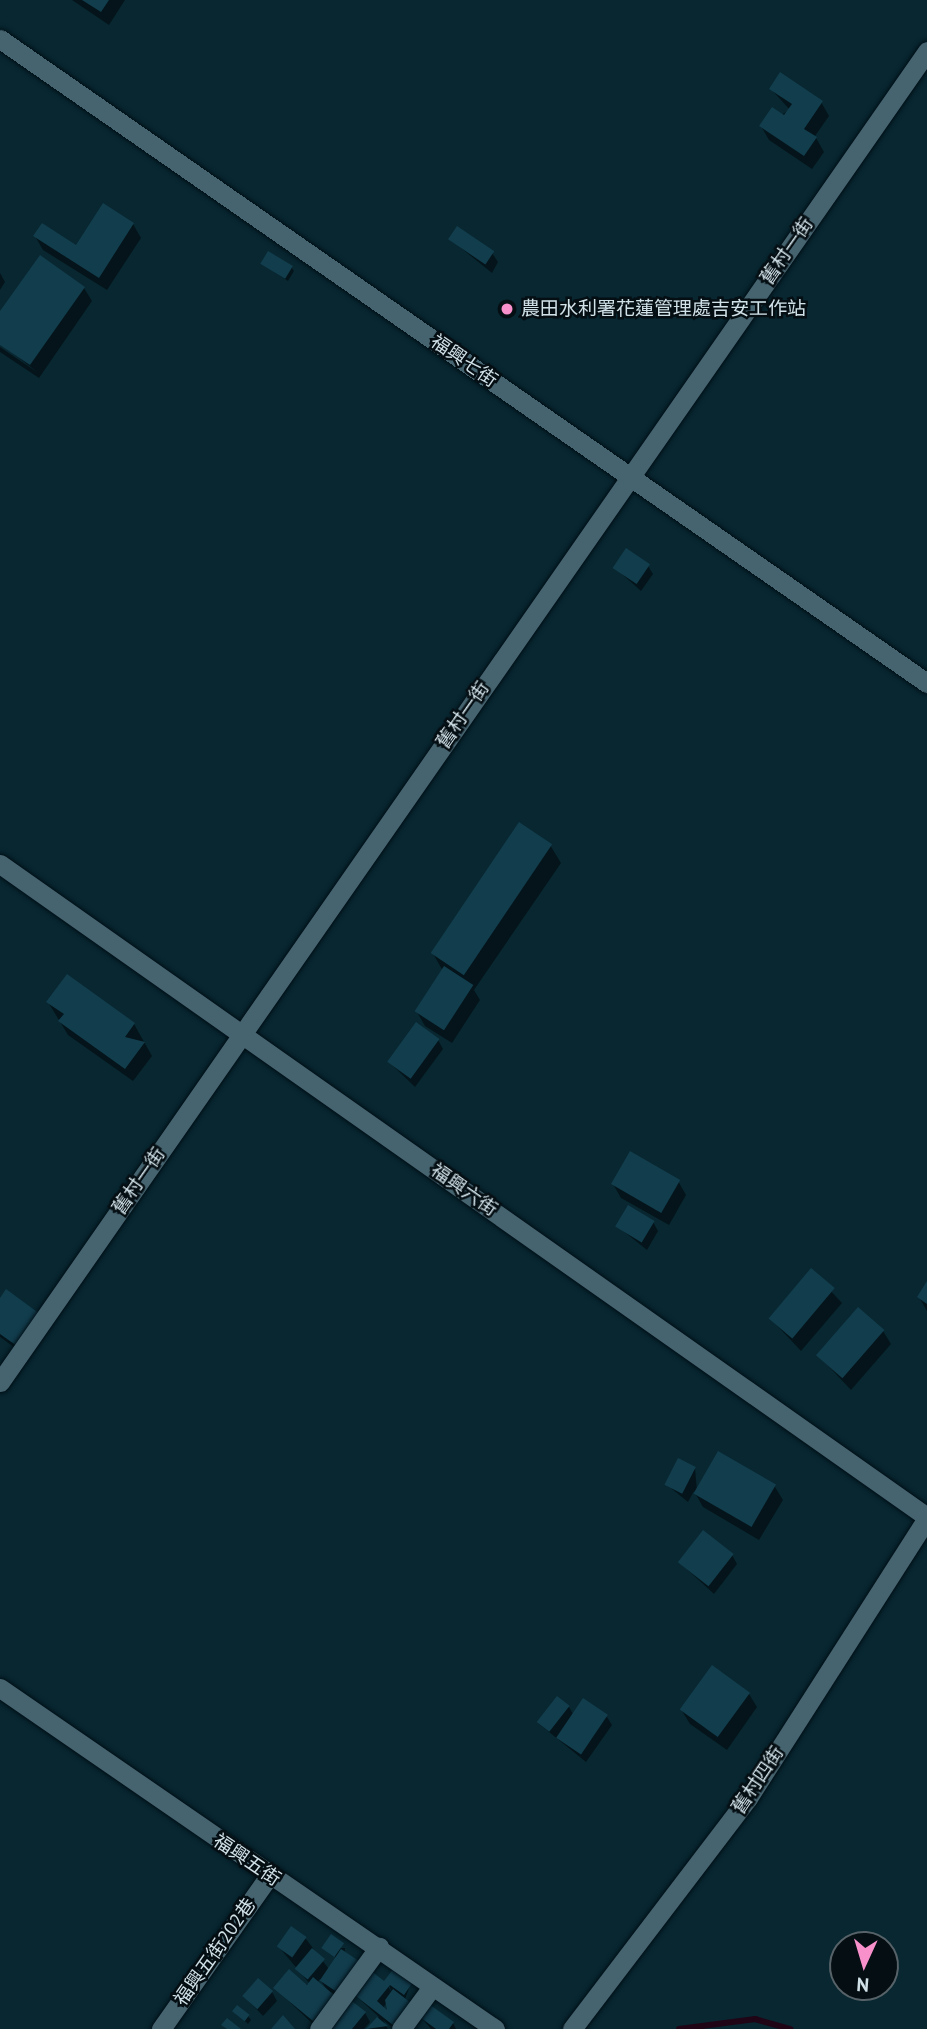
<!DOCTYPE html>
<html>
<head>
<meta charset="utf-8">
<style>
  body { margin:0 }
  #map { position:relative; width:927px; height:2029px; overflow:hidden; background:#082731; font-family:"PT Sans","Noto Sans TC",sans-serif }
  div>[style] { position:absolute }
  .shadow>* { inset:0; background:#0007 }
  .stream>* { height:6px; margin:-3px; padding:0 3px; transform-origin:3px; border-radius:3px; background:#200516 }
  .building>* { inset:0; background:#123d4d; transform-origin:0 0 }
  .roads { filter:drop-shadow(0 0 2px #000f16) drop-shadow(0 0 2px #000f16) }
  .minor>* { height:19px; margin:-9.5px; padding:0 9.5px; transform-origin:9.5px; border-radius:9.5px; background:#466470 }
  .dots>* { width:19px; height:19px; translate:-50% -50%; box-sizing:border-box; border:4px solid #040e13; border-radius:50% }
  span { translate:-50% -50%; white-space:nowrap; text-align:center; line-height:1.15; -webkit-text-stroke:5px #040e13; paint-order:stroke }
  .street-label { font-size:19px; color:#d1e1e8 }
  .poi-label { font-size:19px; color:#d1e1e8 }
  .left { translate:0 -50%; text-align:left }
  .north { position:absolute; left:829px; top:1931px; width:70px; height:70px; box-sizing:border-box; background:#040e13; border:2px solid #566268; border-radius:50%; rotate:184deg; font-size:19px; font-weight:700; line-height:28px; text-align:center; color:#d1e1e8 }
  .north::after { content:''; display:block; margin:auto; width:24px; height:32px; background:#f890cb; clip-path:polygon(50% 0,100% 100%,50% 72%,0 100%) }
</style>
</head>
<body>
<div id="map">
  <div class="shadow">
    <i style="clip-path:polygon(72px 0,125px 0,109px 25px)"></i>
    <i style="clip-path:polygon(771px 89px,821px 102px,829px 116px,815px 136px,824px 152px,812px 169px,769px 140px,761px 126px,790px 110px)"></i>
    <i style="clip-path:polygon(133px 224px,141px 238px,107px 290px,43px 250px,35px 236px,77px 247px)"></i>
    <i style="clip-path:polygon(451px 240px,492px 253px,498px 262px,492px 273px)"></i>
    <i style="clip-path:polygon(263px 264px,291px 267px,294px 271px,288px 281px)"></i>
    <i style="clip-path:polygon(0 273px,5px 282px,0 290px)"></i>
    <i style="clip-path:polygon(84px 288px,92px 301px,39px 378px,0 352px,0 347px,37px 372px,0 343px,0 314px)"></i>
    <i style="clip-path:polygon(648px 566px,653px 574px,641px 591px,614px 567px)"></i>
    <i style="clip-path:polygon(550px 845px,561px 863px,474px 990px,480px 1000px,452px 1043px,425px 1026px,417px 1012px,443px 971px,432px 952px)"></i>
    <i style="clip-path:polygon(48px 1002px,134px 1024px,152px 1056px,133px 1081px,68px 1035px)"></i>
    <i style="clip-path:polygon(438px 1040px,443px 1049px,415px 1087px,389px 1062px)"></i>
    <i style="clip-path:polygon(678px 1181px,686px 1195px,669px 1225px,621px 1198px,613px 1184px)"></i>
    <i style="clip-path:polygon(653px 1222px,658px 1231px,647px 1250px,617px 1226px)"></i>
    <i style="clip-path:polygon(811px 1270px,842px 1303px,801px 1351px,770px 1318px)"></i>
    <i style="clip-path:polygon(927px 1285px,927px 1311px,919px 1297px)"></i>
    <i style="clip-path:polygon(0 1301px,22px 1353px,0 1337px)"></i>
    <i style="clip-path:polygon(883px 1331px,891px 1344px,851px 1390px,818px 1355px)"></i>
    <i style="clip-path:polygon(719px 1453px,775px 1487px,783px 1500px,759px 1540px,703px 1507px,694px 1491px,688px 1502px,667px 1485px,695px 1468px,697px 1491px)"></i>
    <i style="clip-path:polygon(732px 1555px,737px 1564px,714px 1594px,680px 1563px)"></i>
    <i style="clip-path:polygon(749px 1694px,757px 1707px,727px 1750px,690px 1724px,682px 1711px)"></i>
    <i style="clip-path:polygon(569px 1707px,573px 1714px,607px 1717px,612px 1725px,586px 1762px,538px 1723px)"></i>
    <i style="clip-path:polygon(evenodd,306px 1939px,329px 1969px,337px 1958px,324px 1948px,345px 1948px,343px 2001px,331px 1992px,318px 2029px,275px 1988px,310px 1984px,278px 1946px,306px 1939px,320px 1979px,328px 1992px,317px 1983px,320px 1979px)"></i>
    <i style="clip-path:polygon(evenodd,411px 1983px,394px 2029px,383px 2020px,388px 2029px,369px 2029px,379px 2017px,354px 1994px,388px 1986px,392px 1993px,389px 1985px,411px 1983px,387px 2002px,390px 2014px,383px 2008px,387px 2002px)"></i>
    <i style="clip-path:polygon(272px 1992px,277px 2001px,263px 2016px,244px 1996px)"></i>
    <i style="clip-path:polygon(234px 2011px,248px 2016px,251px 2020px,248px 2024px)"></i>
    <i style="clip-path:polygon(365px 2013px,370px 2022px,364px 2029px,330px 2029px)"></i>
    <i style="clip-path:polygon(419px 2015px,453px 2023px,456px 2029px,431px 2029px)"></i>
  </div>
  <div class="stream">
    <i style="left:679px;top:2029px;width:77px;rotate:-7.5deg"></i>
    <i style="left:755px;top:2019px;width:37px;rotate:16deg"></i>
  </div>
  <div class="building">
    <i style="clip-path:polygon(82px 0,109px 0,101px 12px)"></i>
    <i style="clip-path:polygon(780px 72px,823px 101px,804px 129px,817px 137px,804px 156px,759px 126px,772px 107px,784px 115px,792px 104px,769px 89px)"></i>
    <i style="clip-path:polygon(103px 203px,134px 223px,99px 278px,33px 236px,42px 223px,76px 245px)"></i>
    <i style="left:457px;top:226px;width:45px;height:16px;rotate:34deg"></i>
    <i style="left:268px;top:251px;width:29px;height:15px;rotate:31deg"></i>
    <i style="clip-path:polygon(40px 255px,85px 287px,30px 365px,0 345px,0 311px)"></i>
    <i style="left:626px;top:548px;width:29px;height:24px;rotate:34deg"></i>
    <i style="left:519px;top:822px;width:40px;height:158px;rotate:34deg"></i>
    <i style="left:444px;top:966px;width:35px;height:54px;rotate:33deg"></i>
    <i style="clip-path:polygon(67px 974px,135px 1023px,125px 1037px,145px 1042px,125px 1069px,58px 1021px,64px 1014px,46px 1002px)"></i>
    <i style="left:416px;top:1022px;width:29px;height:49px;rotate:36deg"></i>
    <i style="left:630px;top:1151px;width:58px;height:38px;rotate:30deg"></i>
    <i style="left:628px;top:1205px;width:31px;height:25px;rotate:31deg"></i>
    <i style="left:811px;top:1268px;width:31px;height:66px;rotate:40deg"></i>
    <i style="clip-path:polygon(927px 1281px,927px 1304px,917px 1297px)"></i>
    <i style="clip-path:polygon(6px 1289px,40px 1314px,17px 1346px,0 1334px,0 1298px)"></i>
    <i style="left:858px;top:1307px;width:35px;height:64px;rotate:41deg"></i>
    <i style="left:718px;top:1451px;width:67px;height:49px;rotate:30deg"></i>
    <i style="left:678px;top:1458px;width:20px;height:30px;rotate:27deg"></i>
    <i style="left:703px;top:1530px;width:39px;height:41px;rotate:38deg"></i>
    <i style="left:712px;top:1665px;width:47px;height:55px;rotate:36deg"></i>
    <i style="left:557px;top:1696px;width:16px;height:33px;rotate:38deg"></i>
    <i style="left:583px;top:1698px;width:30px;height:48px;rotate:34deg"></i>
    <i style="left:291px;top:1926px;width:19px;height:25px;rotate:35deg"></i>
    <i style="left:331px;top:1934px;width:16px;height:17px;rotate:35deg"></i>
    <i style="left:312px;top:1948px;width:17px;height:27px;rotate:40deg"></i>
    <i style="left:341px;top:1949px;width:22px;height:38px;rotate:34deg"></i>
    <i style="clip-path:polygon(394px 1968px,413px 1982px,404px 1995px,390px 1985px,377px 2001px,387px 2010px,385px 2000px,393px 1989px,411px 2003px,393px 2025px,352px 1993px,370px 1970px,384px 1981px)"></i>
    <i style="clip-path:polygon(289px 1969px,307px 1985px,313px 1977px,335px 1996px,313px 2021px,273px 1988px)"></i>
    <i style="left:258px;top:1978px;width:20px;height:24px;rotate:41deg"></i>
    <i style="clip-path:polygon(348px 1998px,366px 2012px,352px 2029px,330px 2029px)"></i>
    <i style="clip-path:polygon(426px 2002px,454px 2022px,449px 2029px,436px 2029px,417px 2015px)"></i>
    <i style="left:237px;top:2005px;width:16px;height:8px;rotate:38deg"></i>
    <i style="clip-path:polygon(283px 2015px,295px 2029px,271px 2029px)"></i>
    <i style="clip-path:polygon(377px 2017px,388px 2026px,366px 2029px)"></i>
    <i style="clip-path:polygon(227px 2018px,241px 2029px,227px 2029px,221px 2025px)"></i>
  </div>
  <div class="roads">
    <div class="minor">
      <i style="left:0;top:39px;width:1129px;rotate:34.79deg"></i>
      <i style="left:0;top:864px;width:1134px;rotate:35.16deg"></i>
      <i style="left:0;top:1382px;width:1622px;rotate:-55.14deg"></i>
      <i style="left:0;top:1688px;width:601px;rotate:34.56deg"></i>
      <i style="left:161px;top:2029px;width:187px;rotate:-54.8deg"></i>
      <i style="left:319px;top:2029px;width:102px;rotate:-53.8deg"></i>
      <i style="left:401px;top:2029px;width:52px;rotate:-53.6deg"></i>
      <i style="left:572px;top:2029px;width:290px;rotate:-52.7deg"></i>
      <i style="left:748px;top:1798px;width:332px;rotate:-57.4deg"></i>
    </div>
  </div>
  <div class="dots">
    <i style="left:507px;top:309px;background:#f890cb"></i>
  </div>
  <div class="street-label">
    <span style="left:787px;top:251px;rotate:-55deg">舊村一街</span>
    <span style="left:464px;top:361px;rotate:35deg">福興七街</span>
    <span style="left:463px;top:715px;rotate:-55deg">舊村一街</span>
    <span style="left:139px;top:1181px;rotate:-55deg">舊村一街</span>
    <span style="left:464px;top:1190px;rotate:35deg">福興六街</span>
    <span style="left:758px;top:1780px;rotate:-56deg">舊村四街</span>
    <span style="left:247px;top:1860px;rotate:34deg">福興五街</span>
    <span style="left:215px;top:1952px;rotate:-55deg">福興五街202巷</span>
  </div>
  <div class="poi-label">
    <span class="left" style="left:521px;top:309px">農田水利署花蓮管理處吉安工作站</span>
  </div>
  <div class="north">N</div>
</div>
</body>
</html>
